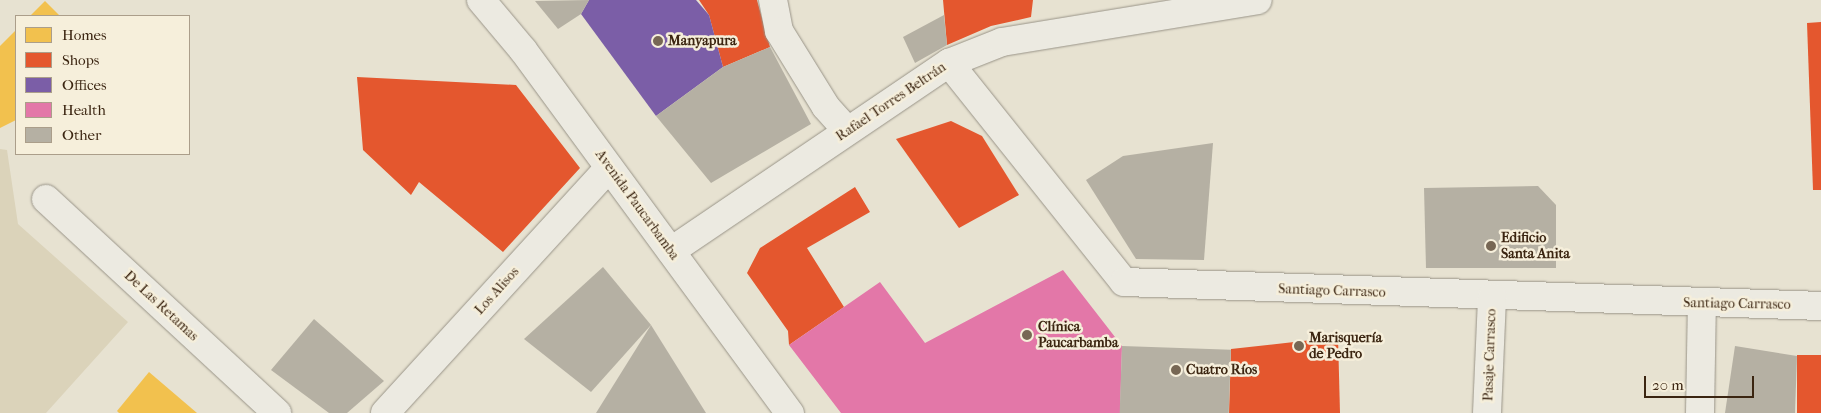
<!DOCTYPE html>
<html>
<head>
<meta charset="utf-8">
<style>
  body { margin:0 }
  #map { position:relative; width:1821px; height:413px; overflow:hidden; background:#e7e2d1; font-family:"IM FELL French Canon",serif }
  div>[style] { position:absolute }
  .green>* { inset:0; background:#dbd3ba }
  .homes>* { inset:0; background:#f2c14e }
  .shops>* { inset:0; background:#e4572e; transform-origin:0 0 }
  .offices>* { inset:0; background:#7b5ea7 }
  .health>* { inset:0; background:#e377a8 }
  .building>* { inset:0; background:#b5b0a3; transform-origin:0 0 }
  .roads { filter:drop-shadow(0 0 1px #999488) drop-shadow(0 0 1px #999488) }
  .minor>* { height:28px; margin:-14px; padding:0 14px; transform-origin:14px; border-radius:14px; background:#eceae1 }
  .dots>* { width:14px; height:14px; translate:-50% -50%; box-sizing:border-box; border:2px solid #f6efdb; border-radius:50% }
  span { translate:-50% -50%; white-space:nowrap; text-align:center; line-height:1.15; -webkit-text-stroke:5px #f6efdb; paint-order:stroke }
  .poi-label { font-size:14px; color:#3b2511; font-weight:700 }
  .left { translate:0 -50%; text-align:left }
  .street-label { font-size:14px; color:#3b2511 }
  .legend { position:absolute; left:15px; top:15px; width:175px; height:140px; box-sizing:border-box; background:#f6efdb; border:1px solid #ab9e8a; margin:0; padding:6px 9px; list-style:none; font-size:15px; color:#3b2511 }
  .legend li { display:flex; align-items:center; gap:10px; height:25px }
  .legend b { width:25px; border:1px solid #ab9e8a }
  .scale { position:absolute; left:1644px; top:376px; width:110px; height:22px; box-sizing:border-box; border:2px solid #3b2511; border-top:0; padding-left:6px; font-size:15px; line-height:18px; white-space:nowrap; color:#3b2511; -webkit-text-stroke:4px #f6efdb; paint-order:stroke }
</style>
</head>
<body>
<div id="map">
  <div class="green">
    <i style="clip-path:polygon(0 149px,7px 150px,18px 224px,128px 322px,46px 413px,0 413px)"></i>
  </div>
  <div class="homes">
    <i style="clip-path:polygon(45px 1px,60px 16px,30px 16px)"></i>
    <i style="clip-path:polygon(16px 30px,16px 120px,0 128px,0 46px)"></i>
    <i style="clip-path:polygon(149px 372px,197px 413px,119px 413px,117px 411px)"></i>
  </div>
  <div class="shops">
    <i style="clip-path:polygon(699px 0,757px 0,770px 47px,723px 67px,709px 15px)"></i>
    <i style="clip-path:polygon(943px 0,1033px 0,1031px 17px,991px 26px,947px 45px)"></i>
    <i style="clip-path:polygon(1821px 22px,1821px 190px,1813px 190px,1807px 23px)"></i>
    <i style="clip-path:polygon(357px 77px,516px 85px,580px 168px,503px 252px,419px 182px,411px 195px,363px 150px)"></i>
    <i style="clip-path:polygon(951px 121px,982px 136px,1019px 195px,959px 228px,896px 139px)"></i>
    <i style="clip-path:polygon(855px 187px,870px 212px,807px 248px,844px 307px,789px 345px,788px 331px,747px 273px,760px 248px)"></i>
    <i style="clip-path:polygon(1338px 337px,1340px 413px,1229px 413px,1231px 349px)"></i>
    <i style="left:1821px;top:355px;width:58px;height:24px;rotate:90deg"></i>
  </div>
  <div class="offices">
    <i style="clip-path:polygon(589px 0,696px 0,709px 15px,723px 67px,656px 116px,581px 14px)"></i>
  </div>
  <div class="health">
    <i style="clip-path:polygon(1063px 270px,1122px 346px,1120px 413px,841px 413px,789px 345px,880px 282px,925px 343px)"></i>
  </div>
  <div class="building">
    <i style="clip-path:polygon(589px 0,581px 14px,558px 29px,535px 1px)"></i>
    <i style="clip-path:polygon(944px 15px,947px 45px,915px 63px,903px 37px)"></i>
    <i style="clip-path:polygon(770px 47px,811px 124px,711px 183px,656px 116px,723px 67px)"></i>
    <i style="clip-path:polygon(1213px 143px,1204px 260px,1136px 259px,1086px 180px,1123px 156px)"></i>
    <i style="clip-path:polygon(1538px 186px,1556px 205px,1556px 268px,1426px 268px,1424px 188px)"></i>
    <i style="clip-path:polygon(603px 267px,651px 325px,591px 392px,524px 339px)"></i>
    <i style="clip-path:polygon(314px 319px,384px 381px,347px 413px,329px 413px,271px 370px)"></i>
    <i style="clip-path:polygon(651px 325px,706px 413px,596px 413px)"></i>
    <i style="left:1122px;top:346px;width:109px;height:67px;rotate:2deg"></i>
    <i style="clip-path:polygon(1735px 346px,1797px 356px,1795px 413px,1725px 413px)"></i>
  </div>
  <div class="roads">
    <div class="minor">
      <i style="left:481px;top:0;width:65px;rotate:50deg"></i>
      <i style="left:523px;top:50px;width:451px;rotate:53.7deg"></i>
      <i style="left:773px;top:0;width:32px;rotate:79deg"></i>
      <i style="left:779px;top:31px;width:89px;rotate:58.3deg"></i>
      <i style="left:826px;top:107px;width:31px;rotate:48deg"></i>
      <i style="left:949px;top:63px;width:280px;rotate:51.4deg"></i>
      <i style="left:1124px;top:282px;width:697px;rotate:1.97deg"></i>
      <i style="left:46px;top:199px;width:315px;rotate:42.8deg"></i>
      <i style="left:671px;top:251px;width:336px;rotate:-34.1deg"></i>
      <i style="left:949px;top:63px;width:57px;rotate:-21.6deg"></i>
      <i style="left:1002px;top:42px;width:259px;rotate:-9.3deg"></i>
      <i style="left:385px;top:413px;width:332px;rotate:-47.6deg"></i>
      <i style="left:1487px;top:413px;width:116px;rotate:-87.5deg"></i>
      <i style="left:1700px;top:413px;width:110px;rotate:-89deg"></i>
    </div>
  </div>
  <div class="dots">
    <i style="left:658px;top:41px;background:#776754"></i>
    <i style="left:1491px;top:246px;background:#776754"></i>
    <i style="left:1027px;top:335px;background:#776754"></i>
    <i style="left:1299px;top:346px;background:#776754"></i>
    <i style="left:1176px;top:370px;background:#776754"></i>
  </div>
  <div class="poi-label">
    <span class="left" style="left:668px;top:41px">Manyapura</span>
    <span class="left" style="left:1501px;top:246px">Edificio<br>Santa Anita</span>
    <span class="left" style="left:1038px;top:335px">Clínica<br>Paucarbamba</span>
    <span class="left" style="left:1309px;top:346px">Marisquería<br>de Pedro</span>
    <span class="left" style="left:1186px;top:370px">Cuatro Ríos</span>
  </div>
  <div class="street-label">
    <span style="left:891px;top:102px;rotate:-34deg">Rafael Torres Beltrán</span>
    <span style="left:637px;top:205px;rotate:54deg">Avenida Paucarbamba</span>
    <span style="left:497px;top:291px;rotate:-48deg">Los Alisos</span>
    <span style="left:1332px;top:291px;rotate:2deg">Santiago Carrasco</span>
    <span style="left:1737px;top:304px;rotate:1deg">Santiago Carrasco</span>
    <span style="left:161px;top:306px;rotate:43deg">De Las Retamas</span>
    <span style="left:1490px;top:355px;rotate:-88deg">Pasaje Carrasco</span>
  </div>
  <ul class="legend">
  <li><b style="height:14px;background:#f2c14e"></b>Homes</li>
  <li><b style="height:14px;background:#e4572e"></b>Shops</li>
  <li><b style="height:14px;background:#7b5ea7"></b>Offices</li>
  <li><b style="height:14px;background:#e377a8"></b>Health</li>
  <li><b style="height:14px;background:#b5b0a3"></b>Other</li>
  </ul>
  <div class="scale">20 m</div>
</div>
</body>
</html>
